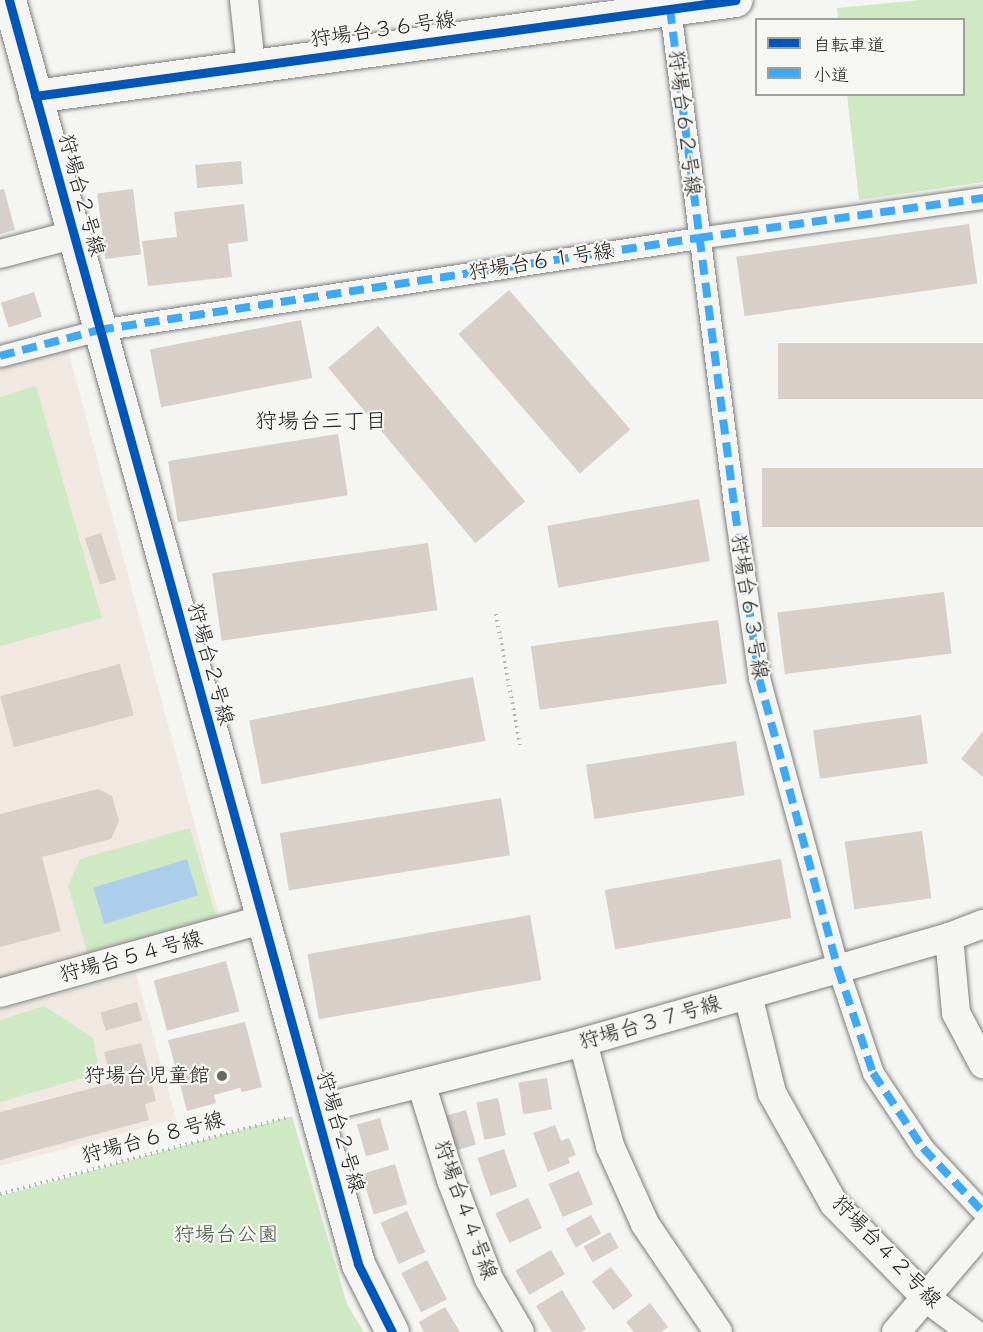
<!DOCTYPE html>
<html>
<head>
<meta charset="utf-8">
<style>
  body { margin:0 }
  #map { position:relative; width:983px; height:1332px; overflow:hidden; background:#f5f5f3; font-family:Pangolin,"Klee One",sans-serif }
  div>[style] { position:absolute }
  .built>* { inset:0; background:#f1e9e1 }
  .green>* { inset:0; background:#cfe9c5 }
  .water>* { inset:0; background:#acceeb; transform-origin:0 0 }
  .building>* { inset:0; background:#d7cfc8; transform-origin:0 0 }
  .path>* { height:4px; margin-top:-2px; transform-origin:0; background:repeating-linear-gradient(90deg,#b6b6b5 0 1.5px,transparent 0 6px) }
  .roads { filter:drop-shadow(0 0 2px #7e7e7d) drop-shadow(0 0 2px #7e7e7d) }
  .pedestrian>* { height:21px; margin:-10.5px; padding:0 10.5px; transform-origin:10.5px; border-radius:10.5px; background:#f5f5f3 }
  .minor>* { height:28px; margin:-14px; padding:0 14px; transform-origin:14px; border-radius:14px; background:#f5f5f3 }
  .tertiary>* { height:33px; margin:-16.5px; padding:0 16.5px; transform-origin:16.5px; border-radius:16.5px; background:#f5f5f3 }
  .quiet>* { height:8px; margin-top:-4px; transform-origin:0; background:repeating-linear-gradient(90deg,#3fa9f5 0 15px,transparent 0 23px) }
  .cycleway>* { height:9px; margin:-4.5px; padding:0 4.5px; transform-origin:4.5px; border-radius:4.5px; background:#0057b8 }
  .dots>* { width:16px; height:16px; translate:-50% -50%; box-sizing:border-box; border:3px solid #f6f6f2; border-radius:50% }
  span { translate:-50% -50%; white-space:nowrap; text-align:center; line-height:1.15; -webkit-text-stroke:4.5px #f6f6f2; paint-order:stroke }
  .street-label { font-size:21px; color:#1c1c1c }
  .poi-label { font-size:21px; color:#1c1c1c }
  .right { translate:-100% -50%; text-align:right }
  .park-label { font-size:21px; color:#485744 }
  .neighbourhood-label { font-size:22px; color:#1c1c1c }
  .legend { position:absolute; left:755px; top:18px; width:210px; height:78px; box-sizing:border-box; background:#f6f6f2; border:2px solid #9f9f9c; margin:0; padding:8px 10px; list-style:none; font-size:18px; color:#1c1c1c }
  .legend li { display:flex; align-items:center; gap:12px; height:30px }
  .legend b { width:30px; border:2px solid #9f9f9c }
</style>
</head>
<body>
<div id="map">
  <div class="built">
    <i style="clip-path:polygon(68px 350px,220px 919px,0 979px,0 368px)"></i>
    <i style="clip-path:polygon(136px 973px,176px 1119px,0 1166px,0 1010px)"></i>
  </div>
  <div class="green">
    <i style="clip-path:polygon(921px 0,983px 0,983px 182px,859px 200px,847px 95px,964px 94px,964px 20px,838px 19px,837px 8px)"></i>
    <i style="clip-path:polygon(36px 386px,102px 618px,0 646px,0 397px)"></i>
    <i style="clip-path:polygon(190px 828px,216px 916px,87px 952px,68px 886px,80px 859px)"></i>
    <i style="clip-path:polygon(44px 1006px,93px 1038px,100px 1073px,0 1102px,0 1020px)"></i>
    <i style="clip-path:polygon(292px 1116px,347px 1304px,364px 1332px,0 1332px,0 1196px)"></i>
  </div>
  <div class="water">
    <i style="left:187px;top:859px;width:38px;height:98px;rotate:73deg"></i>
  </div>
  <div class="building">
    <i style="left:241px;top:161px;width:23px;height:46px;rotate:85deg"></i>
    <i style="clip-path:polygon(4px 189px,15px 230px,0 234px,0 190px)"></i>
    <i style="left:133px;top:189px;width:66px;height:36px;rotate:83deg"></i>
    <i style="clip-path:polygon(244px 204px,248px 241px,228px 244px,232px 277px,148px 286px,142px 241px,177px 237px,174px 212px)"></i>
    <i style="left:969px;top:224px;width:60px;height:235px;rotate:82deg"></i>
    <i style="left:509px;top:290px;width:185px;height:67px;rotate:49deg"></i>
    <i style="left:34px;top:292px;width:26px;height:35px;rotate:72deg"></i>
    <i style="left:301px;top:320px;width:59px;height:154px;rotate:79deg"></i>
    <i style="left:378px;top:326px;width:229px;height:65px;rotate:50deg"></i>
    <i style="left:983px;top:343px;width:56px;height:205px;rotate:90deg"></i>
    <i style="left:338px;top:434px;width:62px;height:172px;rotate:81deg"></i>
    <i style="left:983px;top:468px;width:59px;height:221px;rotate:90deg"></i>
    <i style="left:699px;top:499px;width:63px;height:154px;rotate:80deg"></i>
    <i style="left:101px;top:533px;width:49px;height:17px;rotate:72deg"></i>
    <i style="left:428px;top:543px;width:68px;height:218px;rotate:82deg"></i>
    <i style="left:944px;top:592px;width:62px;height:168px;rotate:83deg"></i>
    <i style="left:718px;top:620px;width:64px;height:189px;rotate:82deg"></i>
    <i style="left:120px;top:664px;width:53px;height:124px;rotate:75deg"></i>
    <i style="left:473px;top:677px;width:65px;height:228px;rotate:79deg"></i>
    <i style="left:921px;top:715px;width:49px;height:109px;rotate:82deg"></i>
    <i style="clip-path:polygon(983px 731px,983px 777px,961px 759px)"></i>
    <i style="left:736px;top:741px;width:55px;height:152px;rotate:81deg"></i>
    <i style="clip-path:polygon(98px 789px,112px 796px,119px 821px,111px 839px,42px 857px,61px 931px,0 947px,0 814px)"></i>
    <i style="left:501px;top:798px;width:58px;height:224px;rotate:81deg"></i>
    <i style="left:922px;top:831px;width:68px;height:78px;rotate:82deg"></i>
    <i style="left:781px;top:859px;width:60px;height:179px;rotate:80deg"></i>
    <i style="left:530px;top:915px;width:66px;height:226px;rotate:80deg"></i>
    <i style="left:226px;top:961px;width:52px;height:75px;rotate:75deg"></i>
    <i style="left:137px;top:1002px;width:19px;height:38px;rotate:74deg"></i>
    <i style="clip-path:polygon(245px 1022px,262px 1087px,242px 1092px,240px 1088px,214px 1095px,216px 1103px,187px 1111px,168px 1040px)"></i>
    <i style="clip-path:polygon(141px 1043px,156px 1101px,145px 1104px,149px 1120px,0 1160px,0 1112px,112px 1083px,104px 1052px)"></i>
    <i style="left:547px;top:1078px;width:32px;height:29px;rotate:81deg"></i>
    <i style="left:498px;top:1098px;width:38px;height:22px;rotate:78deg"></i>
    <i style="left:466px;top:1110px;width:36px;height:21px;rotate:74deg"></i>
    <i style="left:380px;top:1118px;width:33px;height:24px;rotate:74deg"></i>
    <i style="clip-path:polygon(555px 1125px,561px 1141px,569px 1138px,576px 1155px,568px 1158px,570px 1163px,548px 1172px,533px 1133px)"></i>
    <i style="left:504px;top:1149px;width:40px;height:28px;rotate:71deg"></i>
    <i style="left:395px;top:1164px;width:42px;height:35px;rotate:73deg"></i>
    <i style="left:579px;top:1171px;width:36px;height:33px;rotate:67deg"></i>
    <i style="left:528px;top:1198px;width:33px;height:36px;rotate:65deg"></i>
    <i style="left:407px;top:1211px;width:45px;height:29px;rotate:66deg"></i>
    <i style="left:591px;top:1215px;width:21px;height:29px;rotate:61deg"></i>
    <i style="left:610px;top:1232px;width:18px;height:30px;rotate:61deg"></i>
    <i style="left:551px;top:1250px;width:28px;height:41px;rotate:60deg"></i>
    <i style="left:427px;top:1260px;width:44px;height:29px;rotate:63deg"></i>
    <i style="left:611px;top:1267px;width:36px;height:24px;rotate:53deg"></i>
    <i style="clip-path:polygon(562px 1290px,586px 1329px,581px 1332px,552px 1332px,536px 1306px)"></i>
    <i style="clip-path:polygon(650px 1303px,668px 1327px,661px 1332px,634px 1332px,626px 1322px)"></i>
    <i style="clip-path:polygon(445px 1307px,460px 1332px,424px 1332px,419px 1322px)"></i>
  </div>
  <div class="path">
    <i style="left:496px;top:614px;width:133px;rotate:79.6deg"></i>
    <i style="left:0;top:1194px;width:299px;rotate:-14.9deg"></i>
  </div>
  <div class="roads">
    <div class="pedestrian">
      <i style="left:670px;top:9px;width:506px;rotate:82.62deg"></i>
      <i style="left:735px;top:511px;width:169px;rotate:81.8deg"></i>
      <i style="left:759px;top:678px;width:302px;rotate:74.8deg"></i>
      <i style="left:838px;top:969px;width:110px;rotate:71.4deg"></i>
      <i style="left:873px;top:1073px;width:90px;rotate:56.3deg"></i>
      <i style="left:923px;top:1148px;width:88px;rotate:46.8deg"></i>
      <i style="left:0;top:356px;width:102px;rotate:-14.7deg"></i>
      <i style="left:99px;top:330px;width:606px;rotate:-8.73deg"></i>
      <i style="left:698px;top:238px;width:288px;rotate:-8deg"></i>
    </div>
    <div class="minor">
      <i style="left:244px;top:0;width:66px;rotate:83.9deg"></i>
      <i style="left:0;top:254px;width:75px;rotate:-14.6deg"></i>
      <i style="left:949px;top:937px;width:76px;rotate:84.7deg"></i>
      <i style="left:956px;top:1013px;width:58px;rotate:62.1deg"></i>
      <i style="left:0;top:993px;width:272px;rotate:-15.6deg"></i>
      <i style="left:748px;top:995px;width:101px;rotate:76.2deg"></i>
      <i style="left:772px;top:1093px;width:127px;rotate:60.8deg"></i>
      <i style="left:834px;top:1204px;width:132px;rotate:45.6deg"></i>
      <i style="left:926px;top:1298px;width:57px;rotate:36.5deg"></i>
      <i style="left:583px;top:1042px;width:107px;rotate:75.4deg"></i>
      <i style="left:610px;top:1146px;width:85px;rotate:65.8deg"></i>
      <i style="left:645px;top:1224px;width:130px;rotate:55.9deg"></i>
      <i style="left:421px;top:1083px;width:102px;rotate:72.8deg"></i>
      <i style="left:451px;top:1180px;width:106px;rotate:69deg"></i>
      <i style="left:489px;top:1279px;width:61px;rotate:59.7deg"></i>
      <i style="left:315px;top:1110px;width:276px;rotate:-14.2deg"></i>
      <i style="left:583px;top:1042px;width:381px;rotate:-16deg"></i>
      <i style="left:949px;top:937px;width:36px;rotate:-21deg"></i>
      <i style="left:896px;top:1332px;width:134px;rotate:-49.5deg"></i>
    </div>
    <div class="tertiary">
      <i style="left:9px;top:0;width:1311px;rotate:74.56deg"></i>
      <i style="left:358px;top:1264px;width:76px;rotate:63.4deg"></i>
      <i style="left:35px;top:96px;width:707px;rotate:-7.81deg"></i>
    </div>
  </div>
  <div class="quiet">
    <i style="left:670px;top:9px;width:506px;rotate:82.62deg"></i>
    <i style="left:735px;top:511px;width:169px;rotate:81.8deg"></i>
    <i style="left:759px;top:678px;width:302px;rotate:74.8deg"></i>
    <i style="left:838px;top:969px;width:110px;rotate:71.4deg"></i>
    <i style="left:873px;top:1073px;width:90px;rotate:56.3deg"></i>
    <i style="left:923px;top:1148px;width:88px;rotate:46.8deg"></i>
    <i style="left:0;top:356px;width:102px;rotate:-14.7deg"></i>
    <i style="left:99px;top:330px;width:606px;rotate:-8.73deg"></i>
    <i style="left:698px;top:238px;width:288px;rotate:-8deg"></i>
  </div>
  <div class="cycleway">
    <i style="left:9px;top:0;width:1311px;rotate:74.56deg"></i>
    <i style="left:358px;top:1264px;width:76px;rotate:63.4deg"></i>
    <i style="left:35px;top:96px;width:707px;rotate:-7.81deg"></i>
  </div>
  <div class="dots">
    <i style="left:222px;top:1076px;background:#686867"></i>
  </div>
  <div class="street-label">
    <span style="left:383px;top:30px;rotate:-8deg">狩場台３６号線</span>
    <span style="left:684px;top:123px;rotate:83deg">狩場台６２号線</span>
    <span style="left:81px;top:195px;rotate:75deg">狩場台２号線</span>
    <span style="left:541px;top:262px;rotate:-9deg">狩場台６１号線</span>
    <span style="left:749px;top:607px;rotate:81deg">狩場台６３号線</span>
    <span style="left:210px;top:664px;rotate:75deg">狩場台２号線</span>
    <span style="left:131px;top:957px;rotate:-15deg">狩場台５４号線</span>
    <span style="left:650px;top:1023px;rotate:-16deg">狩場台３７号線</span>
    <span style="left:340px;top:1132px;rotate:74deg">狩場台２号線</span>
    <span style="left:153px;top:1138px;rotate:-15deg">狩場台６８号線</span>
    <span style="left:465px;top:1210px;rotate:70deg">狩場台４４号線</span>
    <span style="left:886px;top:1252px;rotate:46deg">狩場台４２号線</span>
  </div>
  <div class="poi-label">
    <span class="right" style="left:210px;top:1076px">狩場台児童館</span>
  </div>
  <div class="park-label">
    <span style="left:226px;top:1235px">狩場台公園</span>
  </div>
  <div class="neighbourhood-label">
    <span style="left:321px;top:422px">狩場台三丁目</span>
  </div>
  <ul class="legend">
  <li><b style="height:8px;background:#0057b8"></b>自転車道</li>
  <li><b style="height:8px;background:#3fa9f5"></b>小道</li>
  </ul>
</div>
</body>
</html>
